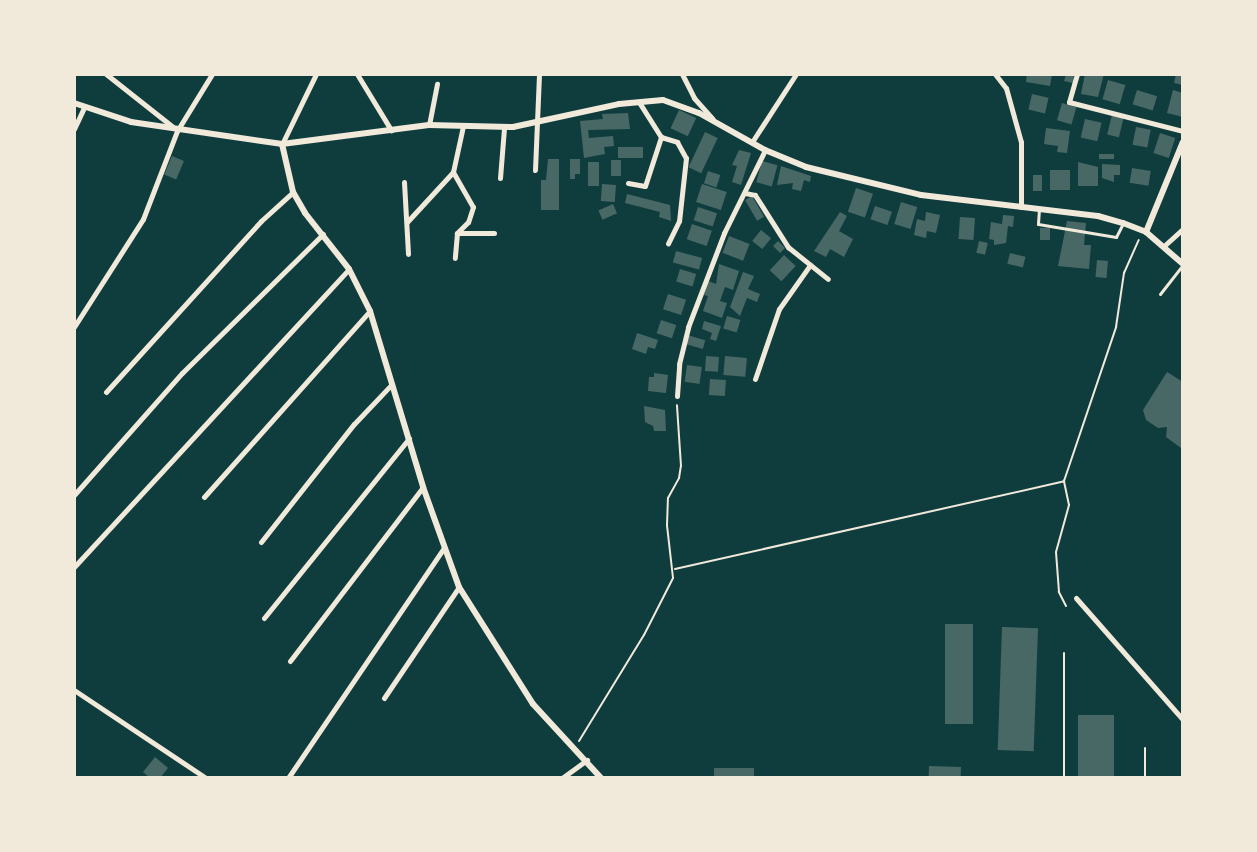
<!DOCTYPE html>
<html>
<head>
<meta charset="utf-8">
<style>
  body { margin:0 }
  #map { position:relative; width:1257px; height:852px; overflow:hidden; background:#0f3d3e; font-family:Mulish,sans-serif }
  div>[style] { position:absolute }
  .building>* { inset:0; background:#486865; transform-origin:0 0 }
  .path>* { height:2px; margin:-1px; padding:0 1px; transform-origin:1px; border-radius:1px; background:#f1e9da }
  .service>* { height:3px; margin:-1.5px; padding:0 1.5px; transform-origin:1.5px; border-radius:1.5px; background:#f1e9da }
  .minor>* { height:5px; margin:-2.5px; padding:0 2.5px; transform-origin:2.5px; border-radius:2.5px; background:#f1e9da }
  .tertiary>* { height:6px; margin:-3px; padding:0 3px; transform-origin:3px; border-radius:3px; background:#f1e9da }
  span { translate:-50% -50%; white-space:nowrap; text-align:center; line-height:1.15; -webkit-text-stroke:8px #f1e9da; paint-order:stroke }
  .frame { position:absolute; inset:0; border:76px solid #f1e9da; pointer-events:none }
</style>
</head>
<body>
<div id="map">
  <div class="building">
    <i style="clip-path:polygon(1027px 74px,1052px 74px,1050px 86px,1026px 82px)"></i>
    <i style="clip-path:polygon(1066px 74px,1074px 74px,1073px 83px,1064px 81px)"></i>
    <i style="clip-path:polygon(1085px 74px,1104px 74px,1098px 97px,1081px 94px)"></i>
    <i style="clip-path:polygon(1176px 74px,1183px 74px,1183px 85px,1174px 83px)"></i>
    <i style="left:1108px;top:80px;width:18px;height:20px;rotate:16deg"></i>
    <i style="left:1137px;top:90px;width:21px;height:15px;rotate:17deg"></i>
    <i style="clip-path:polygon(1173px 90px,1183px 93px,1183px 117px,1167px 113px)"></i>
    <i style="left:1032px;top:94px;width:17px;height:16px;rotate:13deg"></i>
    <i style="left:1062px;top:103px;width:15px;height:18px;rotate:16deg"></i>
    <i style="left:679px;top:110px;width:19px;height:20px;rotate:25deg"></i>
    <i style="clip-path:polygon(628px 113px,630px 129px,588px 130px,589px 138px,613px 136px,614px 146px,604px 147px,605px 154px,584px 158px,580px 121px,603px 119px,602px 114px)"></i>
    <i style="left:1112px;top:115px;width:12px;height:20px;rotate:14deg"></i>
    <i style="left:1085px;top:119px;width:17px;height:19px;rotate:13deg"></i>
    <i style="left:1136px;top:127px;width:15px;height:18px;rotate:11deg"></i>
    <i style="clip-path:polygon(1046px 128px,1070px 131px,1067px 153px,1057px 152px,1058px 146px,1044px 144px)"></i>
    <i style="left:705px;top:132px;width:14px;height:39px;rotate:25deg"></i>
    <i style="left:1160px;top:133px;width:16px;height:21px;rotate:18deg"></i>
    <i style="left:618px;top:147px;width:25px;height:11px"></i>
    <i style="clip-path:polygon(739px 150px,751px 153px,741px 185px,732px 182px,737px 166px,732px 165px)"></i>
    <i style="left:1099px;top:154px;width:15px;height:5px"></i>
    <i style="left:172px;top:156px;width:13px;height:20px;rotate:23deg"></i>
    <i style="clip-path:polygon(548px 159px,559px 159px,559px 210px,541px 210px,541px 180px,546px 180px)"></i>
    <i style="clip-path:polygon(570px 159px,580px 159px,580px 174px,575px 174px,575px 179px,570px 179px)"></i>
    <i style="left:611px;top:160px;width:10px;height:16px"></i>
    <i style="left:762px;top:161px;width:16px;height:22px;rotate:15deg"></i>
    <i style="left:588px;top:162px;width:11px;height:24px"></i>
    <i style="clip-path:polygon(1078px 162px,1098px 167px,1098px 186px,1078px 186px)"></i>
    <i style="clip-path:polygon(1102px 164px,1120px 165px,1120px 175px,1114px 175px,1114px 182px,1102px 178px)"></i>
    <i style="clip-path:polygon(781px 166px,811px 176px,810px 182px,804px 180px,801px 191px,792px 189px,793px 183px,777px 185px)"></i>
    <i style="left:1132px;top:168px;width:19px;height:15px;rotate:9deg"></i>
    <i style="left:1050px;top:170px;width:20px;height:20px"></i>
    <i style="left:708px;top:171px;width:13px;height:13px;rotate:18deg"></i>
    <i style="left:1033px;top:175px;width:9px;height:16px"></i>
    <i style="left:602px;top:184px;width:14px;height:17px;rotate:4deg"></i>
    <i style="left:702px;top:184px;width:26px;height:19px;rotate:18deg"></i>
    <i style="left:856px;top:188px;width:18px;height:25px;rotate:19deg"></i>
    <i style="clip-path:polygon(627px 194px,670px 205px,671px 221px,659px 217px,660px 212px,625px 203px)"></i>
    <i style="left:752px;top:196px;width:24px;height:8px;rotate:60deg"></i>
    <i style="left:901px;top:202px;width:17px;height:23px;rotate:17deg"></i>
    <i style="left:613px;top:204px;width:10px;height:16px;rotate:66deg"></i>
    <i style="left:875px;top:206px;width:18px;height:14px;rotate:19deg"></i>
    <i style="left:698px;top:207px;width:20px;height:14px;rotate:18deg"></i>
    <i style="clip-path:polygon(840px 212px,847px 216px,839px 231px,853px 239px,844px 257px,830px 249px,826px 257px,814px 251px)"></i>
    <i style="clip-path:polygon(926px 212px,940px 215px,936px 233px,927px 231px,926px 238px,914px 235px,917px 219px,925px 221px)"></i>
    <i style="clip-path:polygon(1003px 215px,1014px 216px,1013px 227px,1008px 226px,1006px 243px,994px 245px,994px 240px,989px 239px,991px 222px,1002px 224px)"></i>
    <i style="left:960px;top:217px;width:15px;height:22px;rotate:4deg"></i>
    <i style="clip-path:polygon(1067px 221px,1086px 223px,1084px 245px,1091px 245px,1089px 269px,1058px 266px)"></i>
    <i style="left:692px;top:224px;width:21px;height:16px;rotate:19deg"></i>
    <i style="left:1040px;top:228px;width:10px;height:12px"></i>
    <i style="left:761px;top:230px;width:13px;height:14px;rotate:39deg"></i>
    <i style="left:729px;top:236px;width:22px;height:18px;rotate:21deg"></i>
    <i style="left:778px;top:241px;width:10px;height:7px;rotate:45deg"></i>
    <i style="left:979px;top:241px;width:9px;height:12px;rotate:13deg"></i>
    <i style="left:676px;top:251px;width:27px;height:12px;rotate:15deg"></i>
    <i style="left:1010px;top:253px;width:16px;height:11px;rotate:14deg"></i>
    <i style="left:784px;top:255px;width:16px;height:21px;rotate:43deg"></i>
    <i style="left:1097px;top:260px;width:11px;height:17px;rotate:5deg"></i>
    <i style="clip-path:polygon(719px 264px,739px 271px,733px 290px,725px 287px,720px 301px,727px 303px,722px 318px,703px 311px,708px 296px,704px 295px,708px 281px,716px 284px)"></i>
    <i style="left:680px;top:269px;width:17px;height:13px;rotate:17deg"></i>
    <i style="clip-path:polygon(743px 272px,754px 276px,748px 289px,760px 294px,757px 302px,747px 298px,740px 316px,730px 307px)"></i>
    <i style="left:668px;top:294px;width:19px;height:16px;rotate:18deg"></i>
    <i style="left:727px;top:316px;width:14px;height:13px;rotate:17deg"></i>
    <i style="left:661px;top:320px;width:16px;height:14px;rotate:18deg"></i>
    <i style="clip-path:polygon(704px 321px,721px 326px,716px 341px,710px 339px,712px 333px,702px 329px)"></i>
    <i style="clip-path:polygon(637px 333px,658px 340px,655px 349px,648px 347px,646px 354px,632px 349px)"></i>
    <i style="left:687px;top:335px;width:19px;height:9px;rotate:16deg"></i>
    <i style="left:706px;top:356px;width:13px;height:15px;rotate:4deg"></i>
    <i style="left:725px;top:356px;width:22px;height:19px;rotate:5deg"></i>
    <i style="left:687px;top:365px;width:15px;height:17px;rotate:8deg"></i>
    <i style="clip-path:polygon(1167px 372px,1183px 382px,1181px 448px,1166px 437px,1167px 427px,1158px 428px,1146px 420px,1143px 410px)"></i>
    <i style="clip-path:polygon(654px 373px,668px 375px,666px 393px,648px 391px,649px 377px,654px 377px)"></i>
    <i style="left:710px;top:379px;width:16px;height:16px;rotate:4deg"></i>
    <i style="clip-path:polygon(644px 406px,665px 410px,666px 431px,654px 431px,653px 426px,645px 422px)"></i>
    <i style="left:945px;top:624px;width:28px;height:100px"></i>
    <i style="left:1002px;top:627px;width:36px;height:123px;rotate:2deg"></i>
    <i style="left:1078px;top:715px;width:36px;height:63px"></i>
    <i style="clip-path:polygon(155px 757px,168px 768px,160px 778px,150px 778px,143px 772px)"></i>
    <i style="left:929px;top:766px;width:32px;height:12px;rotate:2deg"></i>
    <i style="left:754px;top:768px;width:10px;height:40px;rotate:90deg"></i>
  </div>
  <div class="path">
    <i style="left:675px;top:569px;width:399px;rotate:-12.7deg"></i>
    <i style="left:1066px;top:606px;width:16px;rotate:-117deg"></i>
    <i style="left:1059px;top:592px;width:40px;rotate:-94.3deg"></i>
    <i style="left:1056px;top:552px;width:49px;rotate:-74.5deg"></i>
    <i style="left:1069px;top:505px;width:25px;rotate:-102deg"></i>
    <i style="left:1064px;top:481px;width:163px;rotate:-71.3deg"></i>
    <i style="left:1116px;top:327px;width:55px;rotate:-81.6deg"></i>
    <i style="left:1124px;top:273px;width:36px;rotate:-66deg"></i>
    <i style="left:579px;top:741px;width:124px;rotate:-58.5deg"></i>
    <i style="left:644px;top:635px;width:64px;rotate:-63deg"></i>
    <i style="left:673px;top:578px;width:53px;rotate:-96.5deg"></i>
    <i style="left:667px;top:525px;width:27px;rotate:-88deg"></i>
    <i style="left:668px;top:498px;width:23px;rotate:-61deg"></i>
    <i style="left:679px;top:478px;width:12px;rotate:-81deg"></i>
    <i style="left:681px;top:466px;width:61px;rotate:-93.8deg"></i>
    <i style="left:1145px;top:748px;width:30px;rotate:90deg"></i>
    <i style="left:1064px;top:778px;width:125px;rotate:-90deg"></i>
  </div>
  <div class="service">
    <i style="left:1039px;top:209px;width:15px;rotate:94deg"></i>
    <i style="left:1038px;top:224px;width:79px;rotate:9.5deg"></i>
    <i style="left:1116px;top:237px;width:13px;rotate:-63deg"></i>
    <i style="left:1160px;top:294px;width:37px;rotate:-52deg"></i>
  </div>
  <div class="minor">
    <i style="left:106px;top:74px;width:85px;rotate:38.3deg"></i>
    <i style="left:357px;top:74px;width:66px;rotate:58.7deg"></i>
    <i style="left:682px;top:74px;width:27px;rotate:63deg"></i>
    <i style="left:694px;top:98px;width:28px;rotate:48deg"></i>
    <i style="left:995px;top:74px;width:18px;rotate:52deg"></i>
    <i style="left:1006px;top:88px;width:56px;rotate:74.5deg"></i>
    <i style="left:1021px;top:142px;width:65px;rotate:90deg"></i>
    <i style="left:1077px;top:74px;width:29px;rotate:106deg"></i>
    <i style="left:1069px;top:102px;width:118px;rotate:14.3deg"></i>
    <i style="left:429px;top:125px;width:42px;rotate:-79deg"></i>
    <i style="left:74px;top:129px;width:23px;rotate:-65deg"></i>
    <i style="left:661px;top:137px;width:17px;rotate:17deg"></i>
    <i style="left:677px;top:142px;width:18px;rotate:61deg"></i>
    <i style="left:686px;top:158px;width:63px;rotate:96.3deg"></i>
    <i style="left:679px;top:221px;width:25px;rotate:116deg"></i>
    <i style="left:752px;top:142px;width:81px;rotate:-57.1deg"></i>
    <i style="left:282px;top:144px;width:78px;rotate:-64.1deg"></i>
    <i style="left:535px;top:170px;width:96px;rotate:-87.6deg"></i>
    <i style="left:453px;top:172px;width:40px;rotate:60.3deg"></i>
    <i style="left:473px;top:207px;width:16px;rotate:108deg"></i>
    <i style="left:468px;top:222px;width:16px;rotate:135deg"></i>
    <i style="left:457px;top:233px;width:25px;rotate:95deg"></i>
    <i style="left:500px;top:178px;width:50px;rotate:-85.4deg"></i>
    <i style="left:404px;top:182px;width:72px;rotate:86.8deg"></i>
    <i style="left:628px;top:183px;width:17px;rotate:10deg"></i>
    <i style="left:645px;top:186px;width:52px;rotate:-71.9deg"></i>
    <i style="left:661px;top:137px;width:41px;rotate:-122.2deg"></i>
    <i style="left:745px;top:193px;width:10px;rotate:11deg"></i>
    <i style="left:755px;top:195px;width:62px;rotate:57.6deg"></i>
    <i style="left:788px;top:247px;width:51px;rotate:38.7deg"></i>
    <i style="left:407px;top:222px;width:68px;rotate:-47.4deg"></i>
    <i style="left:453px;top:172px;width:47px;rotate:-77.7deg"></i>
    <i style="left:458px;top:233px;width:36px"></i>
    <i style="left:1165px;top:245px;width:24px;rotate:-42deg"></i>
    <i style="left:74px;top:327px;width:128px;rotate:-57.4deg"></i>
    <i style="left:143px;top:219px;width:94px;rotate:-68.9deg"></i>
    <i style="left:177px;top:131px;width:67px;rotate:-58.4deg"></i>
    <i style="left:755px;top:379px;width:74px;rotate:-71.1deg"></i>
    <i style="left:779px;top:309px;width:54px;rotate:-54.8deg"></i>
    <i style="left:106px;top:392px;width:231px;rotate:-47.8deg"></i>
    <i style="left:261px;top:221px;width:43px;rotate:-42.2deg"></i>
    <i style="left:677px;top:396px;width:32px;rotate:-86deg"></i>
    <i style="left:679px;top:364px;width:38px;rotate:-76deg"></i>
    <i style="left:688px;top:327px;width:101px;rotate:-69deg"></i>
    <i style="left:724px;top:233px;width:93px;rotate:-63.7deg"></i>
    <i style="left:74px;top:495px;width:163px;rotate:-48.5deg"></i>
    <i style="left:182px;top:373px;width:198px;rotate:-44.6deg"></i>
    <i style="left:204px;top:497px;width:249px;rotate:-48.3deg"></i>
    <i style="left:261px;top:542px;width:150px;rotate:-51.8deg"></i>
    <i style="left:354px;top:424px;width:55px;rotate:-46.5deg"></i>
    <i style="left:74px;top:567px;width:405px;rotate:-47.3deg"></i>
    <i style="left:1076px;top:598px;width:162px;rotate:48.7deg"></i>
    <i style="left:264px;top:618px;width:231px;rotate:-51.1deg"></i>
    <i style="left:290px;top:661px;width:219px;rotate:-52.6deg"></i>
    <i style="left:74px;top:690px;width:159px;rotate:33.7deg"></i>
    <i style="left:384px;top:698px;width:134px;rotate:-56deg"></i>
    <i style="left:288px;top:778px;width:278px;rotate:-55.9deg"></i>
    <i style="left:562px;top:778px;width:31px;rotate:-36deg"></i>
  </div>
  <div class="tertiary">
    <i style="left:74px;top:103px;width:60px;rotate:18.4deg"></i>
    <i style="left:131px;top:122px;width:153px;rotate:8.3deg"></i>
    <i style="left:282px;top:144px;width:148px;rotate:-7.4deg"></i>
    <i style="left:429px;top:125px;width:84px;rotate:1.4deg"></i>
    <i style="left:513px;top:127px;width:108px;rotate:-12.2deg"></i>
    <i style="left:619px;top:104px;width:44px;rotate:-5.2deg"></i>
    <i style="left:663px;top:100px;width:38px;rotate:20deg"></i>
    <i style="left:699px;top:113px;width:76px;rotate:29.3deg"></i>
    <i style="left:765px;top:150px;width:44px;rotate:22.5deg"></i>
    <i style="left:806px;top:167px;width:118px;rotate:13.7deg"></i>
    <i style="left:921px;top:195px;width:178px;rotate:6.8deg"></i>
    <i style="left:1098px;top:216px;width:26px;rotate:16deg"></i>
    <i style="left:1123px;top:223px;width:25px;rotate:21deg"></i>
    <i style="left:1146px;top:232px;width:49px;rotate:40.9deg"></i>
    <i style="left:282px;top:144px;width:49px;rotate:77.1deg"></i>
    <i style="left:293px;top:192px;width:24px;rotate:60deg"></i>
    <i style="left:305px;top:213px;width:71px;rotate:51.8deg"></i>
    <i style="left:349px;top:269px;width:47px;rotate:63.4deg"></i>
    <i style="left:370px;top:311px;width:184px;rotate:73.2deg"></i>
    <i style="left:423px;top:487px;width:106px;rotate:70.2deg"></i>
    <i style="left:459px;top:587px;width:138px;rotate:57.7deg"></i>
    <i style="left:533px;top:704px;width:100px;rotate:47.4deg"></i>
    <i style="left:1146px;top:232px;width:97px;rotate:-67.7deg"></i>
  </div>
  <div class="frame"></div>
</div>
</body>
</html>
